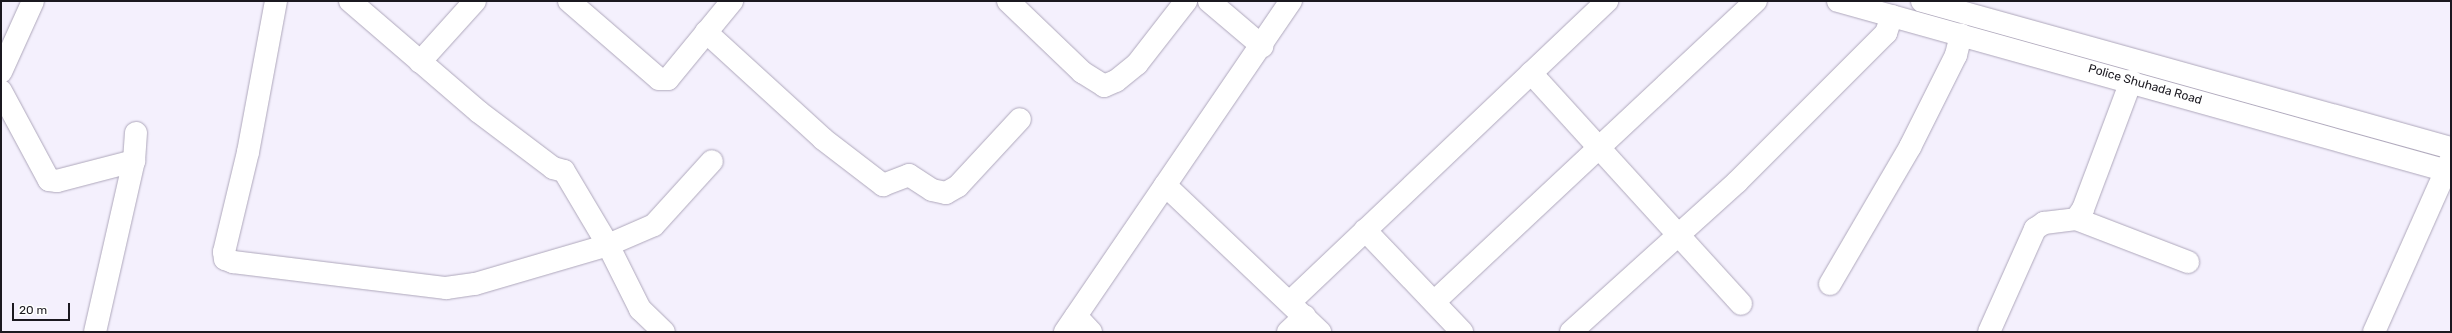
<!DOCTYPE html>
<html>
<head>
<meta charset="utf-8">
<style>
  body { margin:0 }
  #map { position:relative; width:2452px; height:333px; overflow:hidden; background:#f4f0fd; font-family:Rubik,sans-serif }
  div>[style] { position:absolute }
  .roads { filter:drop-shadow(0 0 1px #aea7bb) drop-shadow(0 0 1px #aea7bb) }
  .minor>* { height:22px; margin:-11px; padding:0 11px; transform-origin:11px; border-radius:11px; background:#fff }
  .major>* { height:22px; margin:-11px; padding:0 11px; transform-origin:11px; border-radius:11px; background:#fff }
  span { translate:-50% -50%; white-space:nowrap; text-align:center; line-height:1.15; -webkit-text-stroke:3.5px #fff; paint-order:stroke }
  .street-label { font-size:12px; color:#1b1920 }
  .frame { position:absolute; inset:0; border:2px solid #1b1920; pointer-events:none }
  .scale { position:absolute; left:12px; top:303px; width:58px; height:18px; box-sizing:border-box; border:2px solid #1b1920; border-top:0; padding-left:5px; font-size:12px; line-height:14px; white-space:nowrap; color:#1b1920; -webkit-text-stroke:3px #fff; paint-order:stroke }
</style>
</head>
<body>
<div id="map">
  <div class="roads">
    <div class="minor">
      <i style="left:276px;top:1px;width:154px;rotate:100.5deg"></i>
      <i style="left:248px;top:152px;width:103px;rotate:103.5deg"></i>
      <i style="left:224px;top:252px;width:7px;rotate:82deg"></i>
      <i style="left:225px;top:259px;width:9px;rotate:21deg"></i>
      <i style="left:233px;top:262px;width:215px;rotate:7deg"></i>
      <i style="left:446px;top:288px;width:29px;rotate:-8deg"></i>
      <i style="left:475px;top:284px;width:139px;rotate:-16.3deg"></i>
      <i style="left:608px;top:245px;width:50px;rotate:-23.5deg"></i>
      <i style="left:654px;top:225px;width:86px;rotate:-47.8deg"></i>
      <i style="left:350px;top:1px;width:170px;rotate:40.7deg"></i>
      <i style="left:479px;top:112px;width:93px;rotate:37.1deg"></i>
      <i style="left:553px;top:168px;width:11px;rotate:15deg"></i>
      <i style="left:564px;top:171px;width:86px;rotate:59.3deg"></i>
      <i style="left:608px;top:245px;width:72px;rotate:63.4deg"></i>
      <i style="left:640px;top:309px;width:33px;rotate:44deg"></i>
      <i style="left:569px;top:1px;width:119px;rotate:40.9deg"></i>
      <i style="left:659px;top:79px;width:9px"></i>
      <i style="left:668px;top:79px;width:101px;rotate:-50.6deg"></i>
      <i style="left:1008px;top:1px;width:103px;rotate:43.8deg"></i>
      <i style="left:1082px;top:72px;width:26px;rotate:32deg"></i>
      <i style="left:1104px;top:86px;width:13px;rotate:-23deg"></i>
      <i style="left:1116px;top:81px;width:27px;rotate:-39deg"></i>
      <i style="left:1137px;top:64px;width:80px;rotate:-52.1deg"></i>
      <i style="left:1209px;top:1px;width:70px;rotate:40.3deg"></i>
      <i style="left:706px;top:32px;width:159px;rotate:42.4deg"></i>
      <i style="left:823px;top:139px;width:76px;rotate:37.5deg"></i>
      <i style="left:883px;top:185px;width:28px;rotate:-21deg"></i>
      <i style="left:909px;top:175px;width:27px;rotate:33deg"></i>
      <i style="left:932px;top:190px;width:14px;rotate:12deg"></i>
      <i style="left:946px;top:193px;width:14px;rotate:-30deg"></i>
      <i style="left:958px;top:186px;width:91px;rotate:-47.2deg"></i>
      <i style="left:420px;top:62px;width:82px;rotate:-48deg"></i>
      <i style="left:1px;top:72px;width:78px;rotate:-65.7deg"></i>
      <i style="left:1531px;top:73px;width:312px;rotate:47.7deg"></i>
      <i style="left:1px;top:91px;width:101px;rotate:61.7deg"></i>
      <i style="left:49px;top:180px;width:8px;rotate:7deg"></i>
      <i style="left:57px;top:181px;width:80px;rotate:-14.6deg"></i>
      <i style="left:1165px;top:185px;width:214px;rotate:43.5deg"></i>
      <i style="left:2076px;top:219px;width:120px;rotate:21deg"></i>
      <i style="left:1365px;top:230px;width:141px;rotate:46.4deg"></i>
      <i style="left:1830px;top:284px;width:159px;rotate:-59.7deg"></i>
      <i style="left:1910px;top:147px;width:103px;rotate:-63.4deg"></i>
      <i style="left:1956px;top:55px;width:21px;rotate:-76deg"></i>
      <i style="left:1291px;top:301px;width:436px;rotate:-43.5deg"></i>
      <i style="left:1434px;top:302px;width:441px;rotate:-43.1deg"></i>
      <i style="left:1076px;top:316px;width:22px;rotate:47deg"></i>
      <i style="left:95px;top:332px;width:175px;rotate:-77.2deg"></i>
      <i style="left:134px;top:161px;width:28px;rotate:-86deg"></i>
      <i style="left:1065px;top:332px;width:401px;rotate:-55.7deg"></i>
      <i style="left:1288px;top:332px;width:23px;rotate:-43deg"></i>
      <i style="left:1571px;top:332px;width:224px;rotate:-42.1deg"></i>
      <i style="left:1737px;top:182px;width:211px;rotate:-45deg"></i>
      <i style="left:1886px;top:33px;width:18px;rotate:-71deg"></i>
      <i style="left:1989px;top:332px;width:113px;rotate:-65.9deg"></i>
      <i style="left:2035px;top:229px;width:11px;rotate:-34deg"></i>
      <i style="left:2044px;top:223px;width:32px;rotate:-7deg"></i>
      <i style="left:2076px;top:219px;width:12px;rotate:-55deg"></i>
      <i style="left:2083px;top:209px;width:137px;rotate:-69.4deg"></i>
      <i style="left:2374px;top:332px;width:189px;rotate:-66deg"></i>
    </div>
    <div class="major">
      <i style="left:1838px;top:1px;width:636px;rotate:15.59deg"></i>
      <i style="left:1922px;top:1px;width:549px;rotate:15.53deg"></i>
    </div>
  </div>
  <div class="street-label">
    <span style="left:2145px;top:85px;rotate:16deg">Police Shuhada Road</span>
  </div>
  <div class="frame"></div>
  <div class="scale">20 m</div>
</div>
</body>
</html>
